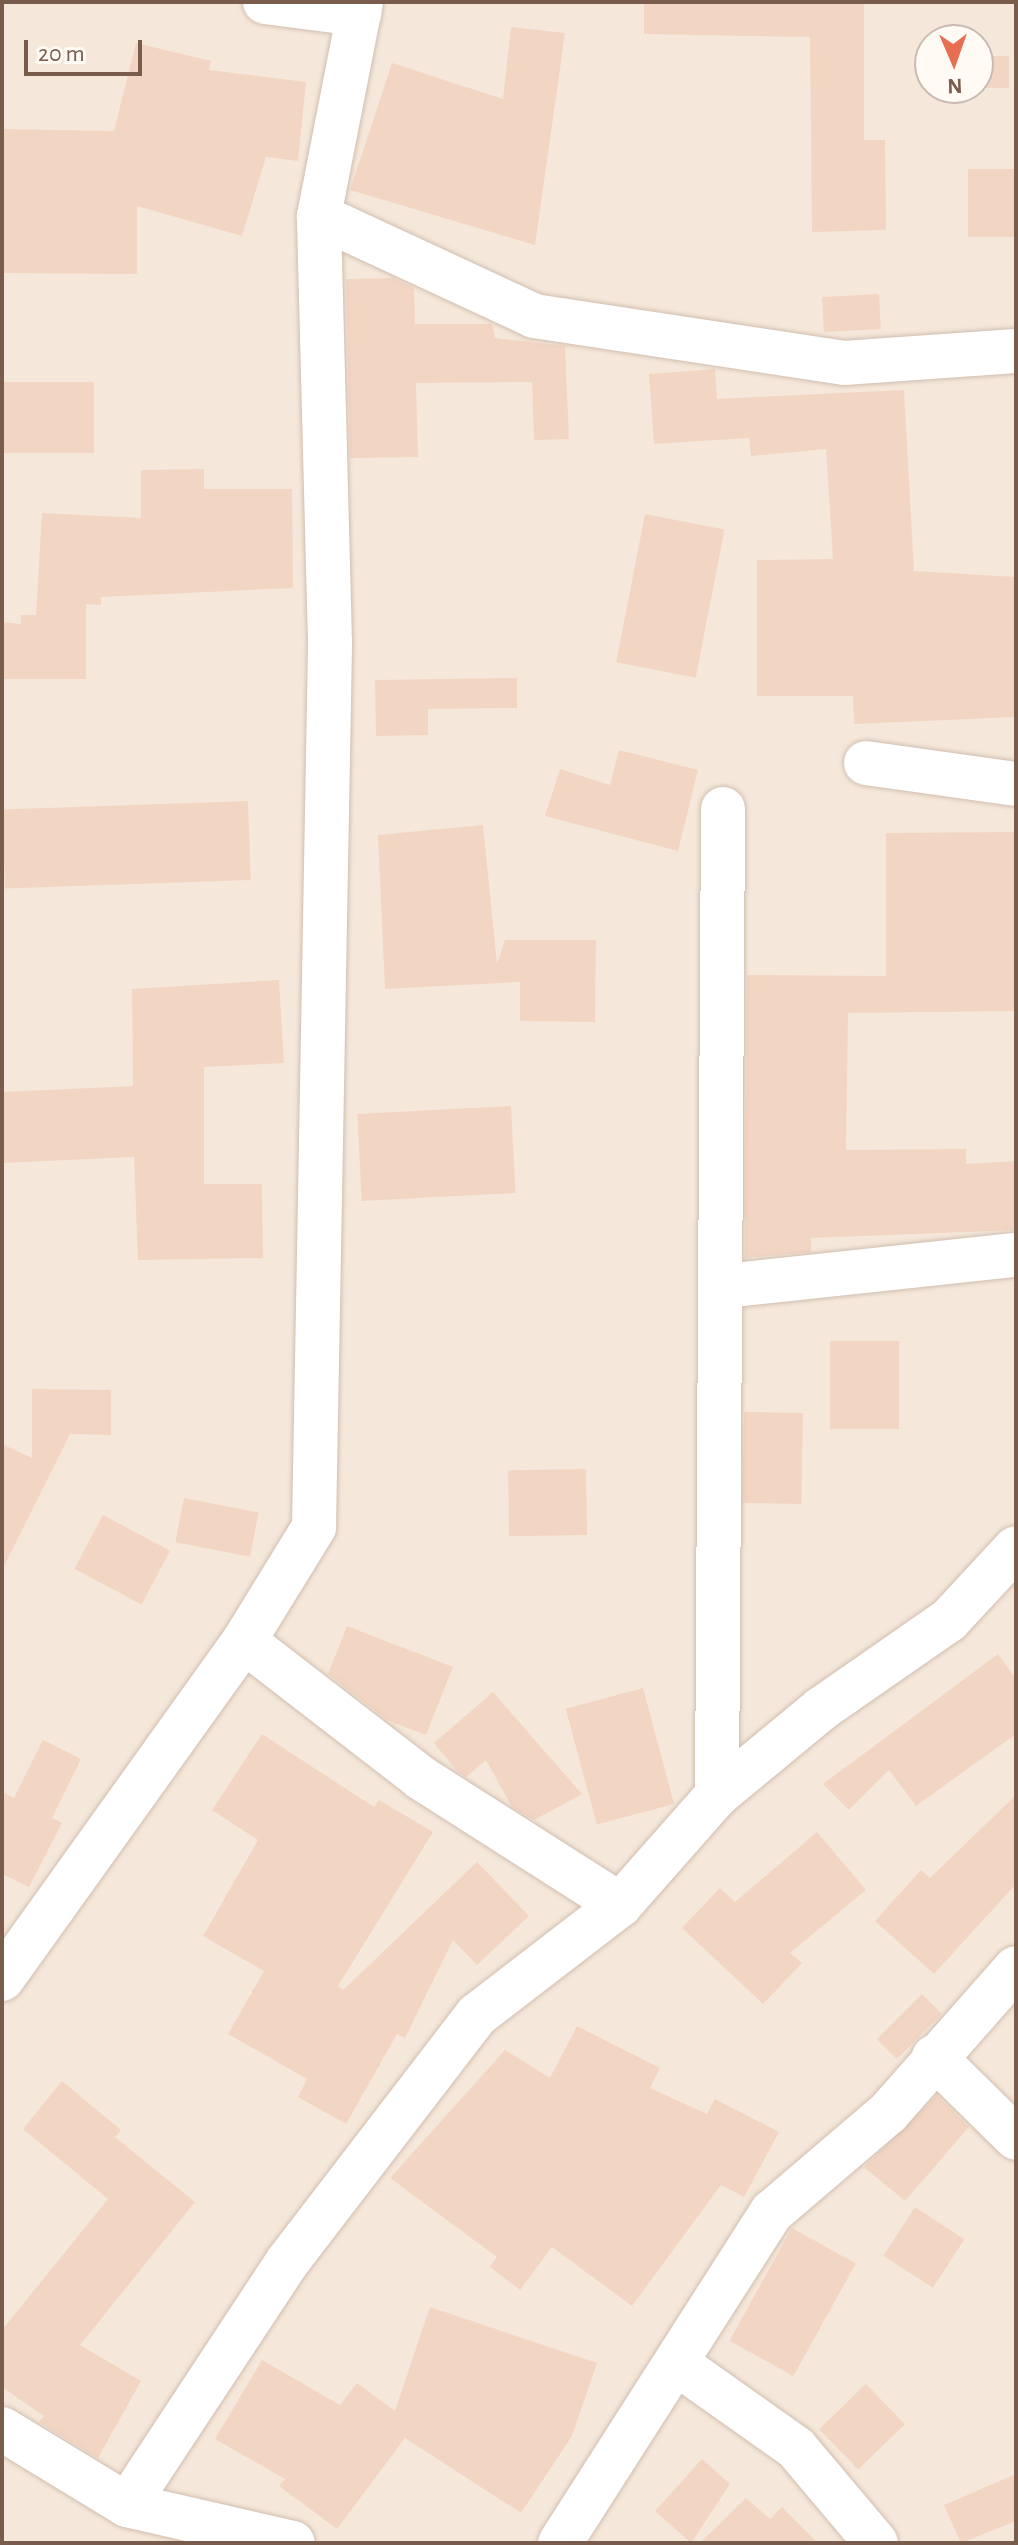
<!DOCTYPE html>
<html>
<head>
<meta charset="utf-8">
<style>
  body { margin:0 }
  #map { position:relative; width:1018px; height:2545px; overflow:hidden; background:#fdf6ec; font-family:"Alegreya Sans",sans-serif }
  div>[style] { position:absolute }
  .residential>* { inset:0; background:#f5e8da }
  .building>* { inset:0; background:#f3d5c3; transform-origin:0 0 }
  .roads { filter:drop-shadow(0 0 2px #d1beb0) drop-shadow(0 0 2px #d1beb0) }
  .minor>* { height:44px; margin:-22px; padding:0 22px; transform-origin:22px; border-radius:22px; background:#fff }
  span { translate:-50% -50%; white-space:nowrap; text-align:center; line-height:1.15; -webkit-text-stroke:8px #fffaf3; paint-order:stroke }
  .frame { position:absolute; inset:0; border:4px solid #7a5c4d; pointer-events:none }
  .north { position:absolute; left:914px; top:24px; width:80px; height:80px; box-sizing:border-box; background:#fffaf3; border:2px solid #cabbb1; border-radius:50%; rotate:178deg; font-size:22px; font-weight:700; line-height:32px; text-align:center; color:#7a5c4d }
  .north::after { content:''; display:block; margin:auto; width:28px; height:36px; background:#e76f51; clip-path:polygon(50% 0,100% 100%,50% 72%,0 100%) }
  .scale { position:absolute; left:24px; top:40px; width:118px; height:36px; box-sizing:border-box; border:4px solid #7a5c4d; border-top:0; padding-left:10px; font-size:24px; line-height:28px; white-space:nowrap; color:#7a5c4d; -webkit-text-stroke:6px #fffaf3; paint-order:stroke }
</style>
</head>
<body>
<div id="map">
  <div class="residential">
    <i style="clip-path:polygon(evenodd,2px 2px,1016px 2px,1016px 2543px,2px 2543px,2px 2px,930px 40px,978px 40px,978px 88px,930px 88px,930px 40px)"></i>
  </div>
  <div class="building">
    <i style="clip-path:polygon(644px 2px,864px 2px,864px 140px,885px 140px,886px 230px,812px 232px,810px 37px,644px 34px)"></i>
    <i style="clip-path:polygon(511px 27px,565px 33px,535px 245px,350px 190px,392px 63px,503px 99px)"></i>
    <i style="clip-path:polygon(136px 43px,211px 61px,209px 70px,306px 82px,298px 161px,266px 157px,242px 236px,137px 206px,137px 274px,2px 273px,3px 129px,114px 131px)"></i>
    <i style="left:978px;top:56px;width:31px;height:32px"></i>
    <i style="left:968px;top:169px;width:48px;height:68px"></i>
    <i style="clip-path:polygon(393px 278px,414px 288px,415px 324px,492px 324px,495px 338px,565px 346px,569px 439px,534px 440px,532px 382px,416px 383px,418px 457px,350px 458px,346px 279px)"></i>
    <i style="left:879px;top:294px;width:35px;height:57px;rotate:87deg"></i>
    <i style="clip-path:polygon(715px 369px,717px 399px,904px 390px,914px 571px,1016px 577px,1016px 717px,854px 724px,853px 696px,757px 696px,757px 560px,833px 559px,826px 449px,751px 456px,749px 438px,654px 444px,649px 374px)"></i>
    <i style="left:2px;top:382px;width:92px;height:71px"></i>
    <i style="clip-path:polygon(204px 469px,204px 489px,292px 489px,293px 588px,101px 597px,101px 605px,86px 604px,86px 679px,2px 679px,2px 622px,21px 624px,21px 615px,36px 615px,42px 513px,141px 518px,141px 470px)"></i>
    <i style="left:645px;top:514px;width:81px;height:151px;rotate:11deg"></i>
    <i style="clip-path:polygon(517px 678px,517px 708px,428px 709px,428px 735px,376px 736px,375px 680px)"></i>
    <i style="clip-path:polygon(619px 750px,698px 770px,678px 851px,545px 816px,560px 769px,610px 785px)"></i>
    <i style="left:248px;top:801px;width:79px;height:246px;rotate:88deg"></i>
    <i style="clip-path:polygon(483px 825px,497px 964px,505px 940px,596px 940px,595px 1022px,520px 1021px,520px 982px,385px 989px,378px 835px)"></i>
    <i style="clip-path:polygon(1016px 832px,1016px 1011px,848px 1013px,846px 1150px,966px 1149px,966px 1164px,1016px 1161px,1016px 1230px,811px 1238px,811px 1252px,745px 1258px,747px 975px,886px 976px,886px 833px)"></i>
    <i style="clip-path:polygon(279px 980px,284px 1063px,204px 1067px,204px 1184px,262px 1184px,263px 1258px,138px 1260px,134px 1157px,2px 1163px,2px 1092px,133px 1086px,132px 989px)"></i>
    <i style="left:511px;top:1106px;width:87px;height:154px;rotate:87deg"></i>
    <i style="left:899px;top:1341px;width:88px;height:69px;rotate:90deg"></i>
    <i style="clip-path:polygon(32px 1389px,111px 1390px,111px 1435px,70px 1434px,2px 1570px,2px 1444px,32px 1458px)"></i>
    <i style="left:744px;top:1412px;width:59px;height:91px;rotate:1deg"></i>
    <i style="left:586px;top:1469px;width:66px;height:78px;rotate:89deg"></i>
    <i style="left:184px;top:1498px;width:76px;height:45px;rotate:11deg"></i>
    <i style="left:103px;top:1515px;width:76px;height:61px;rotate:28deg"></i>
    <i style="clip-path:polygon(347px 1626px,453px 1667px,426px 1735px,387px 1720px,328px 1674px)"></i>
    <i style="clip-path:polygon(998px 1654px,1016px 1679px,1016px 1734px,916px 1806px,889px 1770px,849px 1810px,823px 1784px)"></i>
    <i style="left:643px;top:1688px;width:120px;height:80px;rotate:75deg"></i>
    <i style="clip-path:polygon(493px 1692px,582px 1794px,534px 1820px,512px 1807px,486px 1760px,466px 1777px,458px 1772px,434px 1743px)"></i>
    <i style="clip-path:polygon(262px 1734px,374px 1807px,379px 1800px,433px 1832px,338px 1986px,343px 1990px,477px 1862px,529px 1916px,477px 1965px,453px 1940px,405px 2038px,397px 2034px,346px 2124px,298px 2097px,307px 2079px,228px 2034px,264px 1971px,203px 1936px,258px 1840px,212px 1810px)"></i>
    <i style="clip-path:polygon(43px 1740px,81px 1759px,52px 1818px,62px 1823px,29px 1887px,2px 1874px,2px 1792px,14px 1798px)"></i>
    <i style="clip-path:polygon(1016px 1795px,1016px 1884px,934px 1974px,875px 1921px,921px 1870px,930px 1878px)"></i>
    <i style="clip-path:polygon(817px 1832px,866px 1890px,790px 1953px,802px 1963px,763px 2004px,682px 1928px,720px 1888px,735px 1902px)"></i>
    <i style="left:922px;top:1994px;width:28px;height:64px;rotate:45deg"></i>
    <i style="clip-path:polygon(577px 2026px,660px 2068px,650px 2088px,707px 2114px,715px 2099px,779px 2132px,744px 2197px,721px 2185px,632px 2306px,552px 2247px,520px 2290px,490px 2267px,497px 2257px,390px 2178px,505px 2050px,550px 2078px)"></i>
    <i style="clip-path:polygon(62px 2081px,121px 2130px,115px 2137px,195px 2202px,80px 2345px,141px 2381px,98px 2458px,39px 2422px,44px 2416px,2px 2387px,2px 2330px,108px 2199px,23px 2129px)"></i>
    <i style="clip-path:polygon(937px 2095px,969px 2127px,905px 2201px,864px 2167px)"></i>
    <i style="left:915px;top:2207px;width:59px;height:58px;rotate:33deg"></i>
    <i style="left:792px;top:2228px;width:73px;height:129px;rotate:29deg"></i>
    <i style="clip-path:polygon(430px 2307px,597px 2363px,572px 2436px,521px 2513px,405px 2438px,337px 2529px,279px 2486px,285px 2479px,215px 2439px,262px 2360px,340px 2405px,357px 2383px,395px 2411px)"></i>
    <i style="left:866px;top:2384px;width:56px;height:65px;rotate:46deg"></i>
    <i style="clip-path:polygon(702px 2459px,730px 2484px,691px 2543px,655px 2511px)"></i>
    <i style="clip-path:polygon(1016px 2474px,1016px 2521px,961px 2543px,944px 2505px)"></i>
    <i style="clip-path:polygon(746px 2498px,770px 2519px,782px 2507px,818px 2543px,700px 2543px)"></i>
  </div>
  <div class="roads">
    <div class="minor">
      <i style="left:265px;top:2px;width:95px;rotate:7.3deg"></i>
      <i style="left:319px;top:216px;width:237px;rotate:24.9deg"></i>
      <i style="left:534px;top:316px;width:314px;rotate:8.6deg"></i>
      <i style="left:844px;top:363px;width:172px;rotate:-4deg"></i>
      <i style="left:866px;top:763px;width:151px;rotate:8deg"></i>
      <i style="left:724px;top:1286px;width:294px;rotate:-6.1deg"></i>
      <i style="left:244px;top:1641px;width:224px;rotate:37.7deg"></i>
      <i style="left:421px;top:1778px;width:236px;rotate:32.5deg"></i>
      <i style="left:717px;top:1795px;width:986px;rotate:-89.65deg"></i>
      <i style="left:2px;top:1979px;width:416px;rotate:-54.4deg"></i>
      <i style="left:244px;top:1641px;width:134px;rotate:-58.4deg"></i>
      <i style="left:314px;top:1527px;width:885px;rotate:-88.96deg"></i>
      <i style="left:330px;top:642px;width:426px;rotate:-91.5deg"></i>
      <i style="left:319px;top:216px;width:218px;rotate:-78.9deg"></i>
      <i style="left:934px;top:2057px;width:115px;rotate:44.6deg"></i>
      <i style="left:676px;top:2363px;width:147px;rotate:35.3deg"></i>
      <i style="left:796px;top:2448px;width:124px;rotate:49.9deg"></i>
      <i style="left:2px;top:2429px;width:146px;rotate:31.3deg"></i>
      <i style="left:127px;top:2505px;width:170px;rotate:12.9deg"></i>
      <i style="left:127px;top:2505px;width:292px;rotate:-56.6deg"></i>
      <i style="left:288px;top:2261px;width:310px;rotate:-52.5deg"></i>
      <i style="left:477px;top:2015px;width:180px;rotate:-37.6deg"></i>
      <i style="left:620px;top:1905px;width:147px;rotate:-48.6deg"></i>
      <i style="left:717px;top:1795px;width:135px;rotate:-39.6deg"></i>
      <i style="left:821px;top:1709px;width:156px;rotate:-34.8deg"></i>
      <i style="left:949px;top:1620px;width:98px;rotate:-47.1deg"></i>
      <i style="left:560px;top:2543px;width:393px;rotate:-57.4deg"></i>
      <i style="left:772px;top:2212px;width:153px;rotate:-40.5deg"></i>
      <i style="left:888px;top:2113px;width:193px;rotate:-48.6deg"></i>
    </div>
  </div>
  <div class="frame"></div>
  <div class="north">N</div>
  <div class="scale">20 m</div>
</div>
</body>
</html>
